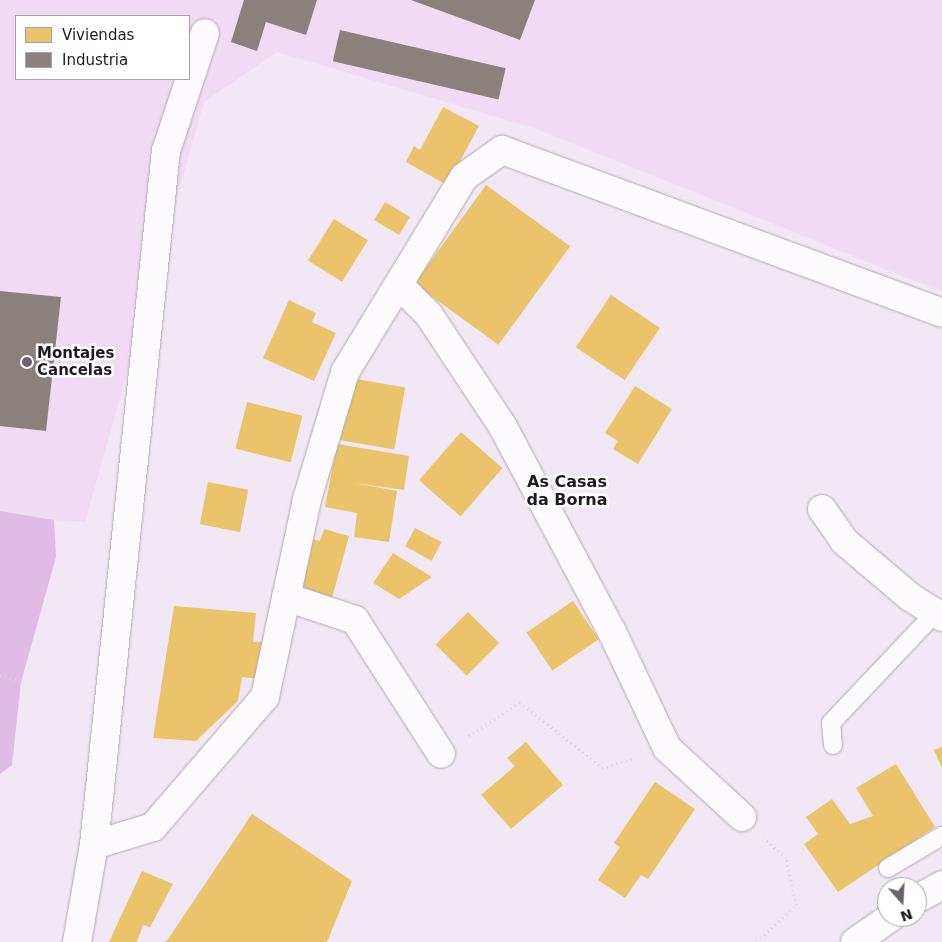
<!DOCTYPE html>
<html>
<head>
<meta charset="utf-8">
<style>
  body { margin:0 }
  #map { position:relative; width:942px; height:942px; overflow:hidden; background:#f2e7f4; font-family:"DejaVu Sans",sans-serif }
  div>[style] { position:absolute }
  .built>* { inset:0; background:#efdcf2 }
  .water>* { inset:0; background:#e0bbe5 }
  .homes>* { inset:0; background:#e9c46a; transform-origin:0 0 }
  .industry>* { inset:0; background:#8a817c; transform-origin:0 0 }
  .path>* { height:3px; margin-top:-1.5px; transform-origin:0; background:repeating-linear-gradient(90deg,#d8d5da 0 1px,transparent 0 5px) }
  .roads { filter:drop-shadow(0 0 1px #b0a8b1) drop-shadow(0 0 1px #b0a8b1) }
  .lane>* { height:18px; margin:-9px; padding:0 9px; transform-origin:9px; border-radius:9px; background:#fdfbfd }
  .street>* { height:28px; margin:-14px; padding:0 14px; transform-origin:14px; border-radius:14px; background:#fdfbfd }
  .primary>* { height:28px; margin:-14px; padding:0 14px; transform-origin:14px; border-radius:14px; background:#fdfbfd }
  .dots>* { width:14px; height:14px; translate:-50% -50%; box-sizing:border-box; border:2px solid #fff; border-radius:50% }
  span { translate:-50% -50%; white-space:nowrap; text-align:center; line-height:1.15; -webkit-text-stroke:5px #fff; paint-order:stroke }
  .poi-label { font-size:15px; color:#211922; font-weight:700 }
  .left { translate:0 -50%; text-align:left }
  .neighbourhood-label { font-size:16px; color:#211922; font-weight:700 }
  .legend { position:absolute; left:15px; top:15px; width:175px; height:65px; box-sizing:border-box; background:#fff; border:1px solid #a6a3a7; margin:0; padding:6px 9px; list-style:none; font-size:15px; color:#211922 }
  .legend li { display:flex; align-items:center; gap:10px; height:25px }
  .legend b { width:25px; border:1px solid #a6a3a7 }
  .north { position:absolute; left:877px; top:877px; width:50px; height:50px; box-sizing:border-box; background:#fff; border:1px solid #a6a3a7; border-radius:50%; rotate:161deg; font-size:14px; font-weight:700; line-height:20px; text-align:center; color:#211922 }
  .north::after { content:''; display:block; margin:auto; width:18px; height:22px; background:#6a616c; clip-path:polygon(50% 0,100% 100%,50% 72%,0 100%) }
</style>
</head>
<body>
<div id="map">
  <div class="built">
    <i style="clip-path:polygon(evenodd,0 0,942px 0,942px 292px,537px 129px,277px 52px,204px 102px,85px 522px,54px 520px,0 511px,0 0,16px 16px,189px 16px,189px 79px,16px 79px,16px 16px)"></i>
  </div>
  <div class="water">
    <i style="clip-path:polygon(0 511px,54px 520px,56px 557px,21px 682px,12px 765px,0 774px)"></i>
  </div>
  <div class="homes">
    <i style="clip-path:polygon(443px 107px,479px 126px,447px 185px,406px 162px,414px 146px,420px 150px)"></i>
    <i style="left:486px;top:185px;width:104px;height:122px;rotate:36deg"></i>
    <i style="left:385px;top:202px;width:29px;height:21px;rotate:31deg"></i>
    <i style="left:334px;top:219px;width:40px;height:49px;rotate:32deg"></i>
    <i style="left:611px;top:295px;width:59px;height:63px;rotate:34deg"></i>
    <i style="clip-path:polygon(289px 300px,316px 313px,312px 322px,336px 333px,314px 381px,263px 358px)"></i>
    <i style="left:351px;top:378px;width:55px;height:63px;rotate:10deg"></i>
    <i style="clip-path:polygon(635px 386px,672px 409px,638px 464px,613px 449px,618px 441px,605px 433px)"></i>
    <i style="left:247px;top:402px;width:57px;height:48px;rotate:14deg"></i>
    <i style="left:461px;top:432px;width:55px;height:64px;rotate:41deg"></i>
    <i style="clip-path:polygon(337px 444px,409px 456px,404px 490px,355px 483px,397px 491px,389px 542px,354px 537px,357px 513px,325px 507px)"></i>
    <i style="left:208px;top:482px;width:41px;height:43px;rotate:11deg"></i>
    <i style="left:415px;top:528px;width:30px;height:21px;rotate:28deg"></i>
    <i style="clip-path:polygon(324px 529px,349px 536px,332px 598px,294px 588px,307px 538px,320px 541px)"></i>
    <i style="clip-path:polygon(393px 553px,432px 577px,399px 599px,373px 583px)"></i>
    <i style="left:573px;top:601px;width:46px;height:56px;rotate:56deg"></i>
    <i style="clip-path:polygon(174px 606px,256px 613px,253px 642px,266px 642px,260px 679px,242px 677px,238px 701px,196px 741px,153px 738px)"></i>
    <i style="left:468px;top:612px;width:44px;height:46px;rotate:45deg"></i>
    <i style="clip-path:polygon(526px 742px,563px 785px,511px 829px,481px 795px,515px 766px,507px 758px)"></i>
    <i style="clip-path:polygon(942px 747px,942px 768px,934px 750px)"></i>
    <i style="clip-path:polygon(896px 764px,935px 827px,838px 892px,804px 844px,818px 834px,806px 817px,832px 799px,850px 824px,873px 816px,856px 788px)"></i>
    <i style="clip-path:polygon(655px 782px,695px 809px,648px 879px,641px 875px,625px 898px,598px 880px,620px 847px,614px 843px)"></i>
    <i style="clip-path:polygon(252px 814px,352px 881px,327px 942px,166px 942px)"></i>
    <i style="clip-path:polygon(142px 871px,173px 884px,150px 927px,143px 925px,137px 942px,109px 942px)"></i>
  </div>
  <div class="industry">
    <i style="clip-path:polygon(244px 0,317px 0,306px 35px,266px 22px,257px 51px,231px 42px)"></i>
    <i style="clip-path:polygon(411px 0,535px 0,520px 40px)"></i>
    <i style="left:340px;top:30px;width:170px;height:32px;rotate:13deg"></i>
    <i style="clip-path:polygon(0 291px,61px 297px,46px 431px,0 426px)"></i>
  </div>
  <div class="path">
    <i style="left:0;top:675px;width:22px;rotate:18deg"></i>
    <i style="left:469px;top:736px;width:61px;rotate:-33.7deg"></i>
    <i style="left:520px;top:702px;width:105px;rotate:38.8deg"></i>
    <i style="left:602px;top:768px;width:34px;rotate:-17deg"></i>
    <i style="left:757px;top:942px;width:54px;rotate:-43.5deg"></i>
    <i style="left:796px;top:905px;width:48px;rotate:-102deg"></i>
    <i style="left:786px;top:858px;width:30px;rotate:-138deg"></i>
  </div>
  <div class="roads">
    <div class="lane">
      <i style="left:833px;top:745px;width:22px;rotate:-95deg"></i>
      <i style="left:831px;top:723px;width:151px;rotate:-46.6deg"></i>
      <i style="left:888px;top:868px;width:63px;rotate:-30.7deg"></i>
    </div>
    <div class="street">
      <i style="left:399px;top:285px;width:42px;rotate:45deg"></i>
      <i style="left:429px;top:315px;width:134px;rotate:56.5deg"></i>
      <i style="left:503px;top:427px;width:232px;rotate:62deg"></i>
      <i style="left:612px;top:632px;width:128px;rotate:64.6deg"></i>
      <i style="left:667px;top:748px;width:102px;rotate:42.6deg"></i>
      <i style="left:822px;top:509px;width:39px;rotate:55deg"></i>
      <i style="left:844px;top:541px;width:87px;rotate:40.3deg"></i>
      <i style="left:910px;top:597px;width:38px;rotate:32deg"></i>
      <i style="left:286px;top:597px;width:73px;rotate:18.4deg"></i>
      <i style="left:355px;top:620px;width:159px;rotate:57.3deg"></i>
      <i style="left:94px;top:845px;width:62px;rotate:-17deg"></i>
      <i style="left:153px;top:827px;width:172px;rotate:-49.3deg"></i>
      <i style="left:265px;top:697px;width:202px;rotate:-78deg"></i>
      <i style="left:307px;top:499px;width:133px;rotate:-73.3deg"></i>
      <i style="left:345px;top:372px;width:228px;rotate:-58.6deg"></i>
      <i style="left:464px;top:177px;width:47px;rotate:-35.4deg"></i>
      <i style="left:502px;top:150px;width:469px;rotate:20.3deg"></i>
      <i style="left:77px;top:942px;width:98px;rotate:-80.1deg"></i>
      <i style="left:94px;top:845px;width:698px;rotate:-84.08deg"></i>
      <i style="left:166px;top:151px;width:124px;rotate:-71.7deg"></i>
    </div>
    <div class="primary">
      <i style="left:917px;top:899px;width:29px;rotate:-29deg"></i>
      <i style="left:855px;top:942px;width:44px;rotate:-34.8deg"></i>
    </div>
  </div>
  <div class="dots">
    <i style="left:27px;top:362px;background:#6a616c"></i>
  </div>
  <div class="poi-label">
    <span class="left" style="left:37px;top:362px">Montajes<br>Cancelas</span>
  </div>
  <div class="neighbourhood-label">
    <span style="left:567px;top:491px">As Casas<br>da Borna</span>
  </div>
  <ul class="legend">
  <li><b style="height:14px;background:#e9c46a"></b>Viviendas</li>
  <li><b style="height:14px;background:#8a817c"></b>Industria</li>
  </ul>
  <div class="north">N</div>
</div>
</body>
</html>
